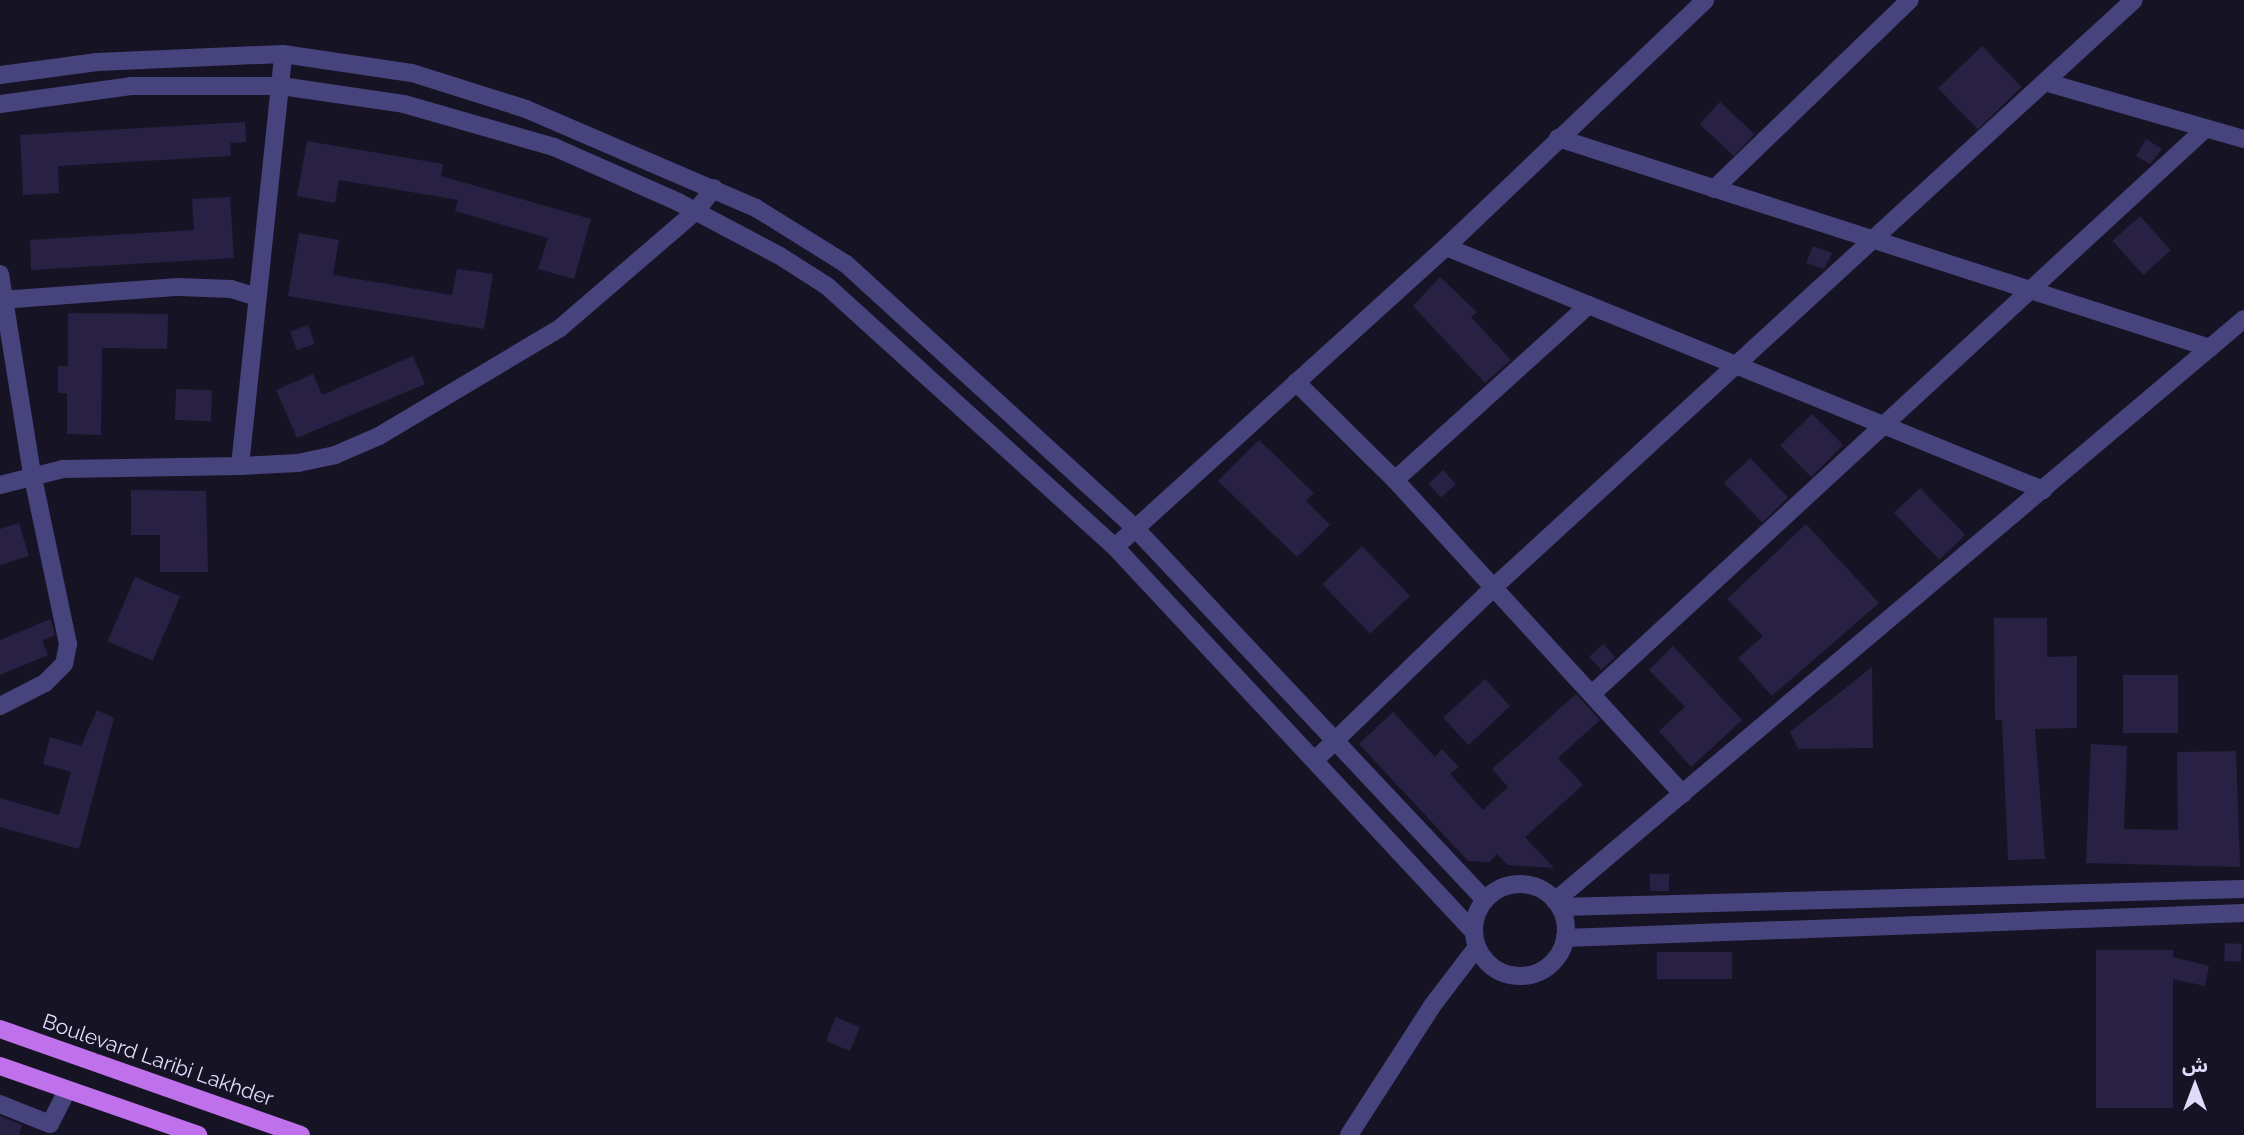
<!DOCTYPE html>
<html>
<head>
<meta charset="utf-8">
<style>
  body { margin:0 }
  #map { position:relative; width:2244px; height:1135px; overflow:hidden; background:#161325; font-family:Raleway,"Noto Sans Arabic",sans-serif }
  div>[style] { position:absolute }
  .building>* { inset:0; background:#282143; transform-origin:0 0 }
  .minor>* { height:18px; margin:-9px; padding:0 9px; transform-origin:9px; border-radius:9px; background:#47447d }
  .minor>.ring { margin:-9px; padding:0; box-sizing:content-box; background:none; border:18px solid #47447d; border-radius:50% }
  .major>* { height:18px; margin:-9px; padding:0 9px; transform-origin:9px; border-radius:9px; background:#bf71eb }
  span { translate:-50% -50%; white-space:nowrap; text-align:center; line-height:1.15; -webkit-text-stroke:7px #161325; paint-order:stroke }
  .street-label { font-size:21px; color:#dfdbfa }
  .north { position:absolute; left:2160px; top:1051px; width:70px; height:70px; -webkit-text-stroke:5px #161325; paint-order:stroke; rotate:0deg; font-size:19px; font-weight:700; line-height:28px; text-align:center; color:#dfdbfa }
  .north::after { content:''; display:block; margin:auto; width:24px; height:32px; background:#dfdbfa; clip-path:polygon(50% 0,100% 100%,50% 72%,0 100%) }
</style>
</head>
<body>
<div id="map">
  <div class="building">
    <i style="left:1982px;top:46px;width:57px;height:61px;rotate:46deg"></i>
    <i style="left:1720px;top:102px;width:47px;height:30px;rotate:43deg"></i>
    <i style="clip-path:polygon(245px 122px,246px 142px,230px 143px,231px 156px,58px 166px,59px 193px,23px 195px,20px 135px)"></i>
    <i style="clip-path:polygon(2146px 139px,2162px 149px,2150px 164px,2136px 156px)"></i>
    <i style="clip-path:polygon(307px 141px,443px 164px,441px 176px,591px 219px,574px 279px,538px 269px,548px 238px,455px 211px,458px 200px,339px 180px,335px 203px,297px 196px)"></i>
    <i style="clip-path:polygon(230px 197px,234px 258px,31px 270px,30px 240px,194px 230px,192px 199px)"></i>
    <i style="left:2140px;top:216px;width:46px;height:37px;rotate:48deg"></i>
    <i style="clip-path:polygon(299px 233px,339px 240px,333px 275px,452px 295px,457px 269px,493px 274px,484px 329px,288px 296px)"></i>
    <i style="clip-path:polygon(1813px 246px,1832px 253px,1824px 269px,1806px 263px)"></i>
    <i style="clip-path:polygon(1440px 277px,1477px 312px,1471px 317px,1511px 360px,1485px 383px,1413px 306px)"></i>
    <i style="clip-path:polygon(68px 313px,168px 314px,167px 349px,102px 348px,101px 435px,67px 434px,67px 393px,58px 393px,58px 366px,68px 366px)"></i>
    <i style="left:308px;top:325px;width:20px;height:19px;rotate:70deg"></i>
    <i style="clip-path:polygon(413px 356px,425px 384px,297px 438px,276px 390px,313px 374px,322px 395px)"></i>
    <i style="left:176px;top:389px;width:36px;height:31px;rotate:2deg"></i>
    <i style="left:1812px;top:414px;width:44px;height:45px;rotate:45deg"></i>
    <i style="clip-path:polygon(1259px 440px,1314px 493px,1306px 501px,1330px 525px,1297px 557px,1218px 481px)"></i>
    <i style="left:1750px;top:458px;width:55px;height:36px;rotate:46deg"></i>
    <i style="left:1443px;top:470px;width:19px;height:20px;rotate:47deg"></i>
    <i style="left:1920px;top:488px;width:65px;height:36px;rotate:46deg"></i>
    <i style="clip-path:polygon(131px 490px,206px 491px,208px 572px,160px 572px,160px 535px,131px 535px)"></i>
    <i style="clip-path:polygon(19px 523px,29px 556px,0 565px,0 529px)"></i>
    <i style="clip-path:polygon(1806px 524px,1879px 603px,1772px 696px,1738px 658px,1763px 636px,1727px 599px)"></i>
    <i style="left:1362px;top:546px;width:69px;height:55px;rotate:46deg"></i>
    <i style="left:135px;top:577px;width:49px;height:70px;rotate:23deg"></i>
    <i style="clip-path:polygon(1994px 618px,2047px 618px,2047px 657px,2077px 656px,2077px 728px,2035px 729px,2045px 859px,2008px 860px,2002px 720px,1995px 720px)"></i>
    <i style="clip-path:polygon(51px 619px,55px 635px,42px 641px,48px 655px,0 675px,0 640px)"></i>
    <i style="left:1603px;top:644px;width:18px;height:19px;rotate:47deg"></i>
    <i style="clip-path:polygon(1673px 646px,1742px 720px,1691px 767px,1659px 731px,1685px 707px,1649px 670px)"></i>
    <i style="clip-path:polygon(1872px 667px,1873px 748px,1798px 749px,1790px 732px)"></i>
    <i style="left:2123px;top:675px;width:55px;height:58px"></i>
    <i style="left:1485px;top:679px;width:37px;height:57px;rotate:47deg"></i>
    <i style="clip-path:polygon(1576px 694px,1600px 720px,1558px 758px,1583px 785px,1525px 837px,1554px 868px,1508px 865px,1497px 854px,1490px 862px,1468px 861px,1359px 744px,1393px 712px,1435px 757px,1442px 749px,1459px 767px,1450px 774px,1483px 810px,1508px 787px,1492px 769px)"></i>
    <i style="clip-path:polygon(97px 710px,114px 718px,79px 849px,0 827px,0 798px,59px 815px,71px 772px,43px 764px,50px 737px,81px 746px)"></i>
    <i style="clip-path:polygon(2091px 744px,2127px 746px,2124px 829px,2178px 830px,2177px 752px,2236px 751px,2240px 867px,2086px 863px)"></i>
    <i style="left:1669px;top:874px;width:17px;height:19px;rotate:90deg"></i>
    <i style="left:2225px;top:943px;width:17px;height:18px;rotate:3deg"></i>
    <i style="clip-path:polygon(2096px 950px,2173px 950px,2173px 957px,2209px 966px,2205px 986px,2173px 979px,2173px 1108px,2096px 1108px)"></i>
    <i style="left:1732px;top:952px;width:27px;height:75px;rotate:90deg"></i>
    <i style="left:836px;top:1017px;width:26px;height:26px;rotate:23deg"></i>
    <i style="clip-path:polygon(0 1116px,22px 1125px,19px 1135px,0 1135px)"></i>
  </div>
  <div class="minor">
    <i style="left:0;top:75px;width:98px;rotate:-7.6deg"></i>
    <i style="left:97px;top:62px;width:186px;rotate:-2.5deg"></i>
    <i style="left:283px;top:54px;width:130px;rotate:8.4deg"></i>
    <i style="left:412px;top:73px;width:120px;rotate:17.5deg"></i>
    <i style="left:526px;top:109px;width:250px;rotate:23.3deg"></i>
    <i style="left:756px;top:208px;width:106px;rotate:31.9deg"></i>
    <i style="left:846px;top:264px;width:391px;rotate:42.4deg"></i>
    <i style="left:1135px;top:528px;width:511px;rotate:46.75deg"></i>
    <i style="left:2045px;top:82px;width:207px;rotate:16deg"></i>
    <i style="left:0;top:104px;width:132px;rotate:-7.8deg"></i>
    <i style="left:131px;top:86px;width:150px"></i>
    <i style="left:281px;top:86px;width:124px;rotate:8.3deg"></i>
    <i style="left:404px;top:104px;width:156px;rotate:16deg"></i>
    <i style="left:554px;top:147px;width:136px;rotate:23.9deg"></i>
    <i style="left:678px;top:202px;width:115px;rotate:27.9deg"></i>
    <i style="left:780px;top:256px;width:56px;rotate:32.6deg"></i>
    <i style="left:827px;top:286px;width:389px;rotate:42.2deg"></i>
    <i style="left:1115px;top:547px;width:525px;rotate:47.01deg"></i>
    <i style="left:1558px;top:138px;width:685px;rotate:17.85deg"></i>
    <i style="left:1714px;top:189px;width:272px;rotate:-44deg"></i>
    <i style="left:1446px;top:247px;width:645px;rotate:22.15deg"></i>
    <i style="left:0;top:274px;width:202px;rotate:80.9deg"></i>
    <i style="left:32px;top:473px;width:175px;rotate:78.1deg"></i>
    <i style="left:68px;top:644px;width:20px;rotate:101deg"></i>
    <i style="left:64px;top:664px;width:27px;rotate:135deg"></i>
    <i style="left:45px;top:683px;width:51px;rotate:152.9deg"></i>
    <i style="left:0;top:300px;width:179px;rotate:-4.2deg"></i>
    <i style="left:179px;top:287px;width:52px;rotate:2.2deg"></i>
    <i style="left:231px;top:289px;width:27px;rotate:17deg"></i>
    <i style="left:1296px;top:382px;width:139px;rotate:44.7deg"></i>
    <i style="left:1395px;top:480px;width:426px;rotate:47.5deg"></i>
    <i style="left:240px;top:466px;width:414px;rotate:-84deg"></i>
    <i style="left:1395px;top:480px;width:261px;rotate:-42.1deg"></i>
    <i style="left:0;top:485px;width:65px;rotate:-14.3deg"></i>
    <i style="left:63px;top:469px;width:177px;rotate:-1deg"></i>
    <i style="left:240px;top:466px;width:58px;rotate:-3deg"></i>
    <i style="left:298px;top:463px;width:38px;rotate:-12deg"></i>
    <i style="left:335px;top:455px;width:48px;rotate:-23.4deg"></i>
    <i style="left:379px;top:436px;width:211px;rotate:-30.8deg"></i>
    <i style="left:560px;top:328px;width:179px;rotate:-40.7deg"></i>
    <i style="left:696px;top:211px;width:29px;rotate:-52deg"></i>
    <i style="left:1115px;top:547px;width:447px;rotate:-42.2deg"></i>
    <i style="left:1446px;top:247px;width:358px;rotate:-43.6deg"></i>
    <i style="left:1593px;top:693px;width:832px;rotate:-42.66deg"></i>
    <i style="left:1316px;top:759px;width:248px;rotate:-44deg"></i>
    <i style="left:1494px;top:587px;width:868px;rotate:-42.53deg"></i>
    <i class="ring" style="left:1474px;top:884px;width:74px;height:74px"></i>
    <i style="left:1555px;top:901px;width:902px;rotate:-40.19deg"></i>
    <i style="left:1560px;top:907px;width:684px;rotate:-1.51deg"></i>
    <i style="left:1565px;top:938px;width:679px;rotate:-2.11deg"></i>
    <i style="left:0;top:1104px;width:54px;rotate:21.8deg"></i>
    <i style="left:50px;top:1124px;width:38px;rotate:-63deg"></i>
    <i style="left:1349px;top:1135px;width:153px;rotate:-57.2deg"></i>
    <i style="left:1432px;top:1006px;width:74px;rotate:-52.7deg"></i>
  </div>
  <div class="major">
    <i style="left:0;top:1029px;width:319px;rotate:19.4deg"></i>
    <i style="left:0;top:1066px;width:210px;rotate:19.2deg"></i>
  </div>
  <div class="street-label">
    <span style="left:158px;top:1060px;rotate:19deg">Boulevard Laribi Lakhder</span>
  </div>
  <div class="north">ش</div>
</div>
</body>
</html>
